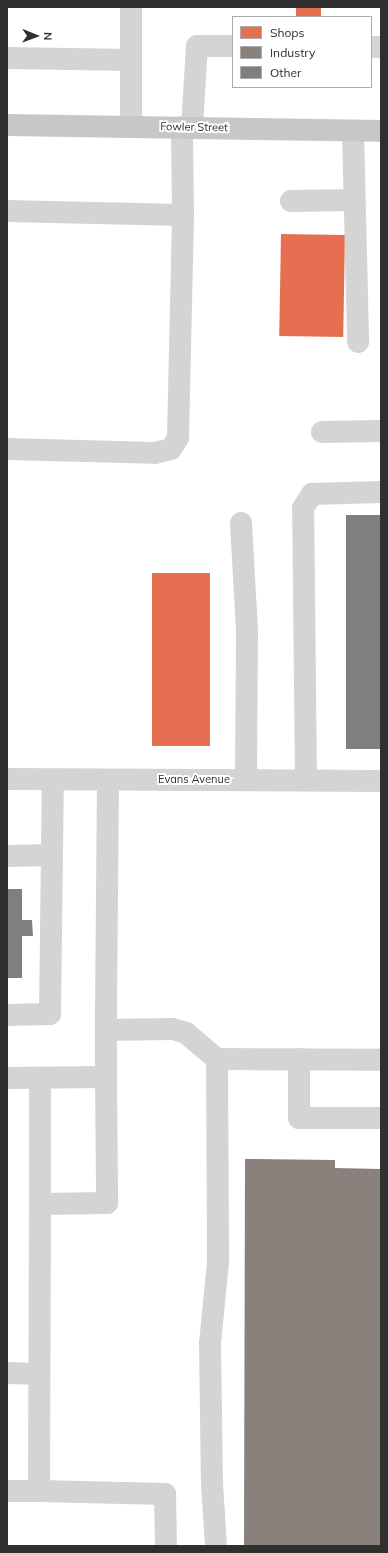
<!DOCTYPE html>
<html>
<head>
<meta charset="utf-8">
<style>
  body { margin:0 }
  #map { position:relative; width:388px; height:1553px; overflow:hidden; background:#fff; font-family:Mulish,sans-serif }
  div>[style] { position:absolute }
  .shops>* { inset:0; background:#e76f51; transform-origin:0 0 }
  .industry>* { inset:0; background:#8a817c }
  .building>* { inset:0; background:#7f7f7f; transform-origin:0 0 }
  .minor>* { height:22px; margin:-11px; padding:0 11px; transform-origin:11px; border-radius:11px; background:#d4d4d4 }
  .major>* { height:22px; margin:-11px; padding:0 11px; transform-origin:11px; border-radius:11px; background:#c7c7c7 }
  span { translate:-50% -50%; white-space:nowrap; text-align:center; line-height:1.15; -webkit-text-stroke:4px #fff; paint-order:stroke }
  .street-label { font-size:11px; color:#2f2f2f }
  .frame { position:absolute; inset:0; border:8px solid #2f2f2f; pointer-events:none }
  .legend { position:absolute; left:232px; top:16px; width:140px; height:72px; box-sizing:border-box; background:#fff; border:1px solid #acacac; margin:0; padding:5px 7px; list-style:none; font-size:12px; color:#2f2f2f }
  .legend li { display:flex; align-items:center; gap:8px; height:20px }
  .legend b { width:20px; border:1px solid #acacac }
  .north { position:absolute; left:16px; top:16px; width:40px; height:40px; -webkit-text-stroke:3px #fff; paint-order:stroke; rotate:91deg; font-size:11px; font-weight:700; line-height:16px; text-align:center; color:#2f2f2f }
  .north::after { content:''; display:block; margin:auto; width:14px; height:18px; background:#2f2f2f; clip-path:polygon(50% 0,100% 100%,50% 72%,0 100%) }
</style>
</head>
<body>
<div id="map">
  <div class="shops">
    <i style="left:296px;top:7px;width:25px;height:10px"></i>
    <i style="left:281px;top:234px;width:64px;height:102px;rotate:1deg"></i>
    <i style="left:210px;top:573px;width:173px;height:58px;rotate:90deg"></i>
  </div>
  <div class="industry">
    <i style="clip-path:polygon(245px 1159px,335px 1160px,335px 1168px,381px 1169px,381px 1546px,244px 1546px)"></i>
  </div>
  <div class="building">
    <i style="left:346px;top:515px;width:35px;height:234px"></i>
    <i style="clip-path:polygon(7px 889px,22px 889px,22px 920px,32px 920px,33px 936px,22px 936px,22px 978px,7px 978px)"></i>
  </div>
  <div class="minor">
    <i style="left:131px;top:7px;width:119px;rotate:90deg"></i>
    <i style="left:371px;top:47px;width:10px"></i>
    <i style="left:7px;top:58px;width:124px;rotate:0.9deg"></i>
    <i style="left:192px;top:127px;width:81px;rotate:-86.5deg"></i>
    <i style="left:197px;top:46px;width:36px"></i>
    <i style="left:353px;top:131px;width:211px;rotate:88.6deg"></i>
    <i style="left:291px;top:201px;width:63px;rotate:-0.9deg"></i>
    <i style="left:7px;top:211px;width:176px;rotate:1.3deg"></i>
    <i style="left:183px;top:215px;width:88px;rotate:-90.7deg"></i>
    <i style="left:322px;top:432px;width:59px;rotate:-1deg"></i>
    <i style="left:7px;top:449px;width:148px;rotate:1.5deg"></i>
    <i style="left:155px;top:453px;width:16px;rotate:-14deg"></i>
    <i style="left:171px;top:449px;width:13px;rotate:-58deg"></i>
    <i style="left:178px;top:438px;width:223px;rotate:-88.7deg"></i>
    <i style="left:241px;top:523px;width:109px;rotate:86.8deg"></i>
    <i style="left:247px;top:632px;width:147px;rotate:90.4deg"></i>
    <i style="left:7px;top:779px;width:374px;rotate:0.3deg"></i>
    <i style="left:108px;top:780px;width:250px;rotate:90.5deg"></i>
    <i style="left:106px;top:1030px;width:67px;rotate:-0.9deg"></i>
    <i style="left:173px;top:1029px;width:14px;rotate:17deg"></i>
    <i style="left:186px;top:1033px;width:40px;rotate:40deg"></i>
    <i style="left:217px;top:1059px;width:203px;rotate:89.7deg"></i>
    <i style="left:218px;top:1262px;width:81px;rotate:95.6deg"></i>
    <i style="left:210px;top:1343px;width:141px;rotate:89.2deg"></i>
    <i style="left:212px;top:1484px;width:62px;rotate:86.3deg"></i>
    <i style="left:306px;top:780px;width:272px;rotate:-90.6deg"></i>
    <i style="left:303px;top:508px;width:17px;rotate:-57deg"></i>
    <i style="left:312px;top:494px;width:69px;rotate:-1.7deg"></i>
    <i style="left:7px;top:856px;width:44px;rotate:-1.3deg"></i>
    <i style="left:7px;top:1015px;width:43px;rotate:-1.3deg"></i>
    <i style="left:50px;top:1014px;width:234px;rotate:-89.3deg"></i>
    <i style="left:217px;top:1059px;width:164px;rotate:0.3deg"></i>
    <i style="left:299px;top:1059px;width:59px;rotate:90deg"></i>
    <i style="left:299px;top:1118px;width:82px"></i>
    <i style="left:106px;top:1077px;width:126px;rotate:89.5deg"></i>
    <i style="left:107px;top:1203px;width:67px;rotate:179.1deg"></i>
    <i style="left:40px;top:1204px;width:287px;rotate:90.2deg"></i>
    <i style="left:39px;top:1491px;width:126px;rotate:1.4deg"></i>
    <i style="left:165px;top:1494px;width:52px;rotate:88.9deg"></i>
    <i style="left:7px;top:1078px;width:99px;rotate:-0.6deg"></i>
    <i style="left:106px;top:1077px;width:47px;rotate:-90deg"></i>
    <i style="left:40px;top:1204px;width:126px;rotate:-90deg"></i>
    <i style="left:7px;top:1373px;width:32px;rotate:2deg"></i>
    <i style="left:7px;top:1491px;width:32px"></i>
  </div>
  <div class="major">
    <i style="left:7px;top:125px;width:374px;rotate:0.9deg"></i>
  </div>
  <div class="street-label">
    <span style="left:194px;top:127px;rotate:1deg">Fowler Street</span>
    <span style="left:194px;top:779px">Evans Avenue</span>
  </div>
  <div class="frame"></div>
  <ul class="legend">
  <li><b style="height:11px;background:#e76f51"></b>Shops</li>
  <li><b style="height:11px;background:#8a817c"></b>Industry</li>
  <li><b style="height:11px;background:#7f7f7f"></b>Other</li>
  </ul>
  <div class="north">N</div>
</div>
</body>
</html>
